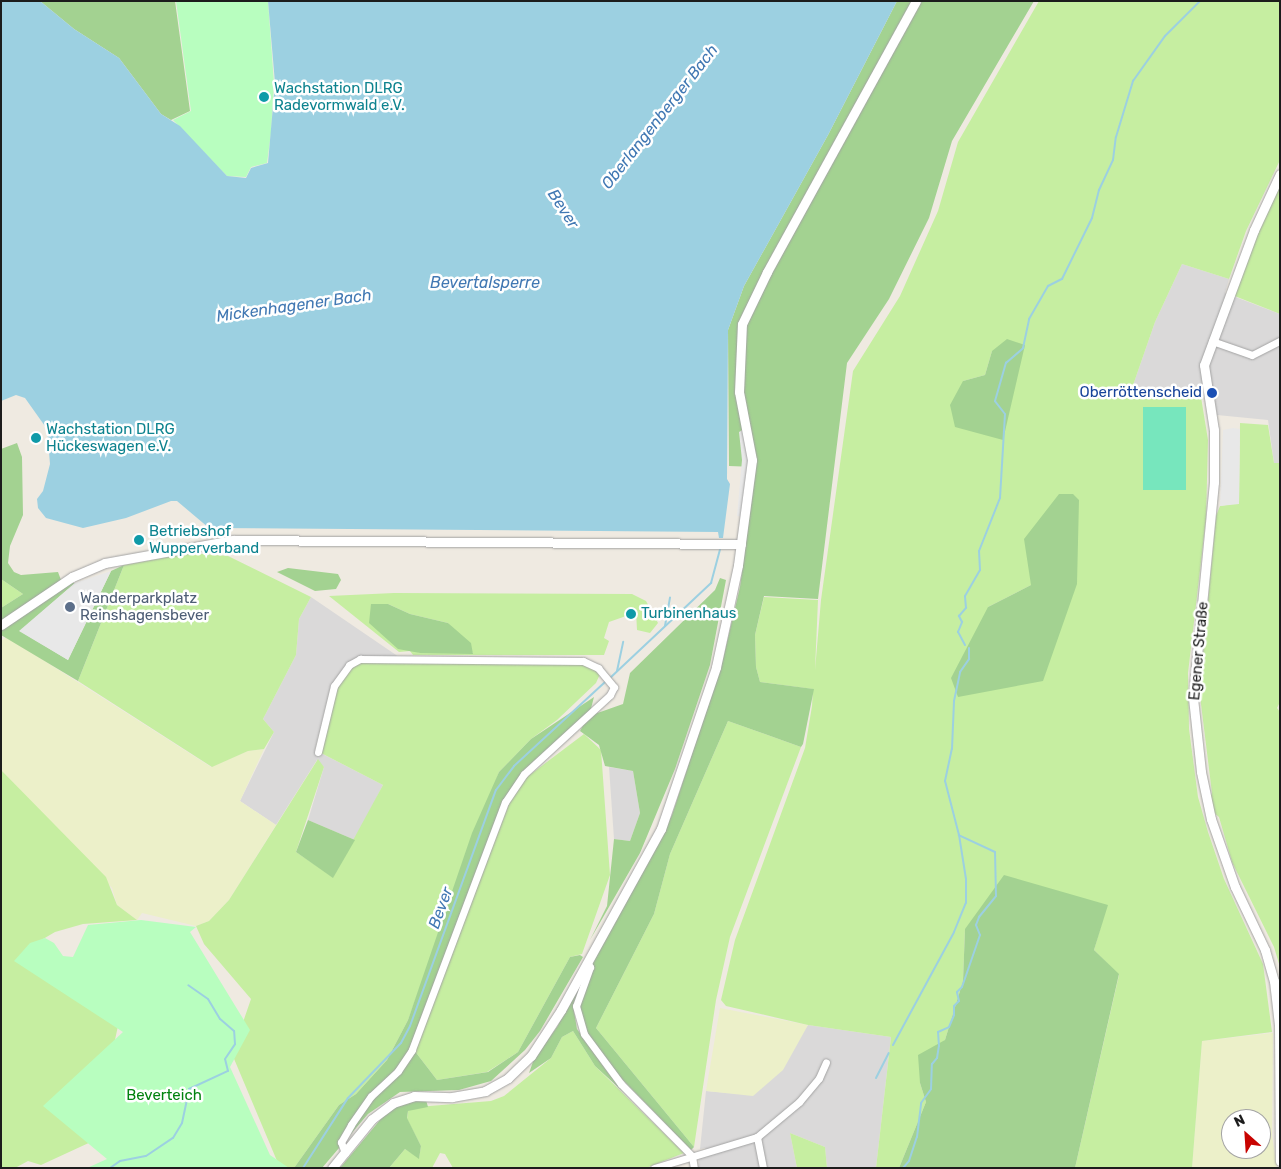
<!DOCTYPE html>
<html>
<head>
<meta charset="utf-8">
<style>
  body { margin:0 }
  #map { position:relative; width:1281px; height:1169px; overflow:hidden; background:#efeae1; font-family:Rubik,sans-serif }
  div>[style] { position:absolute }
  .residential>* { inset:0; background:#dad9d9 }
  .farmland>* { inset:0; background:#ecf0c9 }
  .grass>* { inset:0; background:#c6eea1 }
  .forest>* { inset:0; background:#a3d291 }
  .park>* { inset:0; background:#b8febf }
  .pitch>* { inset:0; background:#77e6bd; transform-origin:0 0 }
  .parking>* { inset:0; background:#e8e8e8 }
  .water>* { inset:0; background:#9cd0e1 }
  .stream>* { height:2px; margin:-1px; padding:0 1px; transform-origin:1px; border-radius:1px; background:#9cd0e1 }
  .roads { filter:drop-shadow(0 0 1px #a3a3a3) drop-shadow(0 0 1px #a3a3a3) }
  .minor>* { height:7px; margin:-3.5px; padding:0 3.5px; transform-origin:3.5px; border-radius:3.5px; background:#fff }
  .tertiary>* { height:9px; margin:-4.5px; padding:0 4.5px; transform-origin:4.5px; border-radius:4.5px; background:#fff }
  .dots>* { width:14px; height:14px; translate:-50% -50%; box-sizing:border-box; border:2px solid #fff; border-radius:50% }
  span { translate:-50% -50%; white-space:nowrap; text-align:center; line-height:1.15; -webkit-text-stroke:5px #fff; paint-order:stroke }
  .culture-label { font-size:15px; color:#0d838f }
  .left { translate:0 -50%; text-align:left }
  .transit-label { font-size:15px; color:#164399 }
  .right { translate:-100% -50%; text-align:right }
  .service-label { font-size:15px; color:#4e5e75 }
  .street-label { font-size:15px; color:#1c1c1c }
  .park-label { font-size:15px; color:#02820f }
  .water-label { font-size:16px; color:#4178b3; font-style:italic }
  .frame { position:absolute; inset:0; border:2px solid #1c1c1c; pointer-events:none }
  .north { position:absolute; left:1221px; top:1109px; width:50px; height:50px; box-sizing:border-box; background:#fff; border:1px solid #a4a4a4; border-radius:50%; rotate:334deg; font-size:14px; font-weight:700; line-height:20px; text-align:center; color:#1c1c1c }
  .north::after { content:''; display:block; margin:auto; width:18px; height:22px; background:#c80300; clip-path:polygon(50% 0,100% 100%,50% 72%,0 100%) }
</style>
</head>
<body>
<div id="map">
  <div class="residential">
    <i style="clip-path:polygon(1182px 264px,1229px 279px,1225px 293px,1280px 314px,1280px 463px,1274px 463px,1268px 420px,1217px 415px,1214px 397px,1131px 391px,1155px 322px)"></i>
    <i style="clip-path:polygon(311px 597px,399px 657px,330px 689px,315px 750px,383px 785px,355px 840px,308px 820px,324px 767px,317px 760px,276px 825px,240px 801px,274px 732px,263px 719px,296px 655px,299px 619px)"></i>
    <i style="clip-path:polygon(609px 767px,633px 771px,640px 813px,630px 841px,614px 839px)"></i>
    <i style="clip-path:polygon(808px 1025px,891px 1037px,876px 1168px,827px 1168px,825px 1147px,790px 1133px,797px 1168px,698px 1168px,699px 1158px,708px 1156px,705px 1148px,700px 1149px,706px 1091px,753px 1095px)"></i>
  </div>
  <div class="farmland">
    <i style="clip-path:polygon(7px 637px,211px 767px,248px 751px,264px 749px,240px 801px,276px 825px,229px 900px,209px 921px,196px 926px,142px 913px,137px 920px,117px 905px,112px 888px,1px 770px,1px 641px)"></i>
    <i style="clip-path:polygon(720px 1008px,808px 1025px,783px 1070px,753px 1096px,706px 1091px)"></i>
    <i style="clip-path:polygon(evenodd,1273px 1033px,1272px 1136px,1277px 1168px,1192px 1168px,1202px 1041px,1273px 1033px,1231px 1119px,1261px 1119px,1261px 1149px,1231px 1149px,1231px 1119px)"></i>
  </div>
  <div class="grass">
    <i style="clip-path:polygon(evenodd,1039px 1px,1280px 1px,1280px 160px,1246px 231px,1229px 279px,1182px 264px,1155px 322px,1131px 391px,1201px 397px,1208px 440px,1206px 519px,1188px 673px,1189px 729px,1198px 797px,1208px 832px,1224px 879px,1263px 964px,1272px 1032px,1202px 1041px,1192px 1168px,1075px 1168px,1119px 975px,1094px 950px,1107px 905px,965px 929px,963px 981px,945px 1040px,920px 1083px,926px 1102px,899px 1168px,876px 1168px,891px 1037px,808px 1025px,726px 1006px,721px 1000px,735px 940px,805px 748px,812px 706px,813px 689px,760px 682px,756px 667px,755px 635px,764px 597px,818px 600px,815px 670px,821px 600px,853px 371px,900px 296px,938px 211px,958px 142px,1039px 1px,992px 351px,1003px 440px,963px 381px,985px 375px,992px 351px,1039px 1px,1031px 585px,1043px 681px,988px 607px,1031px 585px)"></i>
    <i style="clip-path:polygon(1280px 178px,1280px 314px,1232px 295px)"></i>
    <i style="clip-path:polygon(1240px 423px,1268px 425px,1274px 463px,1280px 463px,1280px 702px,1277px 708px,1280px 712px,1280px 967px,1274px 947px,1232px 862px,1219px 817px,1207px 807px,1212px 793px,1200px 696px,1202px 665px,1216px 516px,1220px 506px,1239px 503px)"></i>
    <i style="clip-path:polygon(190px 553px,228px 556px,311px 597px,299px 619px,296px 655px,263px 719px,274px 732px,264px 749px,248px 751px,212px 767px,78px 681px,124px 565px)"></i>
    <i style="clip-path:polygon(1px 579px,23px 594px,1px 608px)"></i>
    <i style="clip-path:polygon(evenodd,394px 593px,632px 594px,646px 601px,658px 623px,650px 633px,637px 630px,636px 611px,628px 609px,626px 616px,609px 622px,604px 638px,609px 641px,604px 655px,413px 655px,410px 651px,399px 652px,329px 596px,394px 593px,388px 604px,410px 614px,448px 623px,473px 653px,420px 653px,410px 649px,388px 604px)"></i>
    <i style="clip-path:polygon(365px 660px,580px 662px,593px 667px,600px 674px,596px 683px,557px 720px,531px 739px,499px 772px,408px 1020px,387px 1060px,356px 1094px,339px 1105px,294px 1168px,280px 1168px,232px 1054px,251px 999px,204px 944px,196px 926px,209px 921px,229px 900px,318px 759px,324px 767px,296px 852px,333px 877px,383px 785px,321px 753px,334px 693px,350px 666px)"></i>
    <i style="clip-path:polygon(728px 721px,801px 747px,730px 937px,716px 1000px,694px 1147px,596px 1028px,654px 914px,670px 854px)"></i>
    <i style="clip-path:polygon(584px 734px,601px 750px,610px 875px,582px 954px,570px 957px,518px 1052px,487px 1072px,437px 1080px,414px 1050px,509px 804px,527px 777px)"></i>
    <i style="clip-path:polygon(1px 770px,106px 877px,117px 905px,137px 920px,83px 924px,55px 932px,26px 949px,118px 1026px,93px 1141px,41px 1165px,28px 1161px,15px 1168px,1px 1168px)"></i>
    <i style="clip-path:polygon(573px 1031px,595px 1066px,684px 1153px,646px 1168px,453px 1168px,445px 1154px,440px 1153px,432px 1168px,389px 1168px,405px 1149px,419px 1158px,421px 1146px,407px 1119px,408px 1111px,417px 1107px,491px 1101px,504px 1096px,551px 1058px,562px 1037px)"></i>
    <i style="clip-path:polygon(790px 1133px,825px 1147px,827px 1168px,797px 1168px)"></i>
  </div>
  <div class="forest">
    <i style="clip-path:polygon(40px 1px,175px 1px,190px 111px,171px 120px,161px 114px,119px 58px,74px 29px)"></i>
    <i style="clip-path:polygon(897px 1px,1034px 1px,952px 141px,929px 218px,889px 299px,847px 363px,818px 599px,764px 596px,755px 635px,756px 667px,760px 682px,814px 689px,803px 744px,801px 747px,728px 721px,670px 854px,654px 914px,596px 1028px,694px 1147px,691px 1150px,618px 1075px,582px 1029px,578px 1007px,594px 960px,672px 815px,723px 659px,740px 587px,756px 467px,729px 466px,728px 330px,744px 286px,828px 135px)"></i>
    <i style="clip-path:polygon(1007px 339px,1025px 345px,1003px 440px,955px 427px,950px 405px,963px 381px,985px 375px,992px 351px)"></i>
    <i style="clip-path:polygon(17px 443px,22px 457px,23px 515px,10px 546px,8px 563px,14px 572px,21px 575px,58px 572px,61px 580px,1px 622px,1px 608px,23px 594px,1px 579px,1px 449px)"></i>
    <i style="clip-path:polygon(1059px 494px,1073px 494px,1079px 500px,1077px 584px,1043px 681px,958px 697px,951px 678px,988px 607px,1031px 585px,1024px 539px)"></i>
    <i style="clip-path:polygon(124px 565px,78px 681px,1px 635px,1px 628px,69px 583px,75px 583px,20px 631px,68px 660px,111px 571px)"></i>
    <i style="clip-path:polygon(288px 568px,338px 574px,341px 580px,336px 589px,315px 591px,277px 572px)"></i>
    <i style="clip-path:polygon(720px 578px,726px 580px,710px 665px,675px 769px,640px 853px,590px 940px,607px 906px,614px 839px,630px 841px,640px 813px,633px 771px,605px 766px,599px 745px,580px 731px,587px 718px,524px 774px,505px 802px,414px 1050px,437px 1080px,488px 1072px,518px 1052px,570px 957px,580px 955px,583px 957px,540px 1031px,525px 1050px,491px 1081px,459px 1090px,400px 1092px,368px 1114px,322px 1168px,294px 1168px,339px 1105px,356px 1094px,387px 1060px,408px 1020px,472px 833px,499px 772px,531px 739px,594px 697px,589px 716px,623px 704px,630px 673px,715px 590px)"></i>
    <i style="clip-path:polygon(371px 604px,388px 604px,410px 614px,448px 623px,471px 643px,473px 654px,420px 653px,398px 649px,369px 623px)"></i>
    <i style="clip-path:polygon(308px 820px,355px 840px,333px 878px,296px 852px)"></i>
    <i style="clip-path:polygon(1004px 875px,1108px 905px,1094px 950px,1119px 974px,1075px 1168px,899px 1168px,926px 1102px,920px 1083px,918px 1055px,945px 1040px,963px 981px,965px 929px)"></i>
    <i style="clip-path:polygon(584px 977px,573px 1005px,577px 1029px,609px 1074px,644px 1111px,595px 1066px,573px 1031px,562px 1037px,551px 1058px,529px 1073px,534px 1059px,557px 1027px)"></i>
    <i style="clip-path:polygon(426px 1100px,428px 1107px,408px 1111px,407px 1118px,421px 1146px,419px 1159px,405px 1149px,389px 1168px,340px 1168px,385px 1114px,403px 1103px)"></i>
  </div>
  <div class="park">
    <i style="clip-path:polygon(176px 1px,268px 1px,274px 83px,271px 133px,267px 163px,251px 167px,246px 177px,227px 176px,173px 120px,191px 111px)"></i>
    <i style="clip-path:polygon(141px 920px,196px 927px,190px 932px,250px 1030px,230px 1067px,270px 1155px,289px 1168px,87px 1168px,107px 1159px,43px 1106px,123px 1032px,14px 961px,30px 943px,45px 938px,54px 943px,63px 956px,73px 957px,88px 925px)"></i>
  </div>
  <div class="pitch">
    <i style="left:1143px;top:407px;width:43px;height:83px"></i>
  </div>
  <div class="parking">
    <i style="clip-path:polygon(1233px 428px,1240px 429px,1239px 504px,1220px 506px,1223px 430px)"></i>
    <i style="clip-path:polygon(744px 429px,749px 457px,743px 517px,737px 516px,742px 460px,739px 432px)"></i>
    <i style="clip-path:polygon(111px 571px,68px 660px,19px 631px,75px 583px)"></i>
  </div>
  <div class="water">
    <i style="clip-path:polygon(1px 1px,40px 1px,74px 29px,119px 58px,161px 114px,180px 126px,227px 176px,246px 178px,251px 168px,268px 163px,275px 83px,268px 1px,897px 1px,828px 135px,744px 286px,728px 330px,727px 479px,730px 484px,723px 538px,719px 538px,718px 532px,209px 528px,177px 501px,171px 501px,126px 518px,83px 528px,46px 518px,38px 508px,37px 499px,43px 491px,50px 464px,47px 429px,25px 398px,16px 395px,1px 401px)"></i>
  </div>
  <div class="stream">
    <i style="left:665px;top:626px;width:29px;rotate:-80deg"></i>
    <i style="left:965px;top:645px;width:15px;rotate:-118deg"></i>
    <i style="left:958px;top:632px;width:11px;rotate:-68deg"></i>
    <i style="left:962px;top:622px;width:7px;rotate:-117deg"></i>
    <i style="left:959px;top:616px;width:11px;rotate:-49deg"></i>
    <i style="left:966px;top:608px;width:12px;rotate:-95deg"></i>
    <i style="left:965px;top:596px;width:30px;rotate:-60deg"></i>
    <i style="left:980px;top:570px;width:19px;rotate:-93deg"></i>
    <i style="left:979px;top:551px;width:57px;rotate:-68.4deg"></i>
    <i style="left:1000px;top:498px;width:84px;rotate:-86.6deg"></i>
    <i style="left:1005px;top:414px;width:16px;rotate:-128deg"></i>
    <i style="left:995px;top:401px;width:40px;rotate:-74deg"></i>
    <i style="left:1006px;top:363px;width:23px;rotate:-41deg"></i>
    <i style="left:1023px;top:348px;width:30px;rotate:-78deg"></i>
    <i style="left:1029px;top:319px;width:38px;rotate:-60deg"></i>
    <i style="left:1048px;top:286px;width:16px;rotate:-27deg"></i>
    <i style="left:1062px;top:279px;width:68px;rotate:-63.8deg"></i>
    <i style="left:1092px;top:218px;width:29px;rotate:-76deg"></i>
    <i style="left:1099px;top:190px;width:33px;rotate:-65deg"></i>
    <i style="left:1113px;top:160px;width:23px;rotate:-83deg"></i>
    <i style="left:1116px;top:137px;width:59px;rotate:-73.1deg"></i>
    <i style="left:1133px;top:81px;width:55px;rotate:-54.6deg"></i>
    <i style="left:1165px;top:36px;width:49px;rotate:-45deg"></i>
    <i style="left:617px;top:671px;width:30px;rotate:-78deg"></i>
    <i style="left:610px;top:678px;width:139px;rotate:-43.2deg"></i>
    <i style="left:711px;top:583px;width:35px;rotate:-75deg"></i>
    <i style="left:893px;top:1045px;width:128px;rotate:-61.6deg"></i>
    <i style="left:954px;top:932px;width:31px;rotate:-68deg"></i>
    <i style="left:966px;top:903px;width:24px;rotate:-90deg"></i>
    <i style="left:966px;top:879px;width:45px;rotate:-99deg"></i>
    <i style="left:876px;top:1078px;width:28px;rotate:-63deg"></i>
    <i style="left:110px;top:1168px;width:12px;rotate:-35deg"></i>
    <i style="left:120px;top:1161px;width:26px;rotate:-11deg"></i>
    <i style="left:146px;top:1156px;width:32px;rotate:-34deg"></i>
    <i style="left:173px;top:1138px;width:17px;rotate:-59deg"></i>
    <i style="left:182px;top:1123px;width:35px;rotate:-78deg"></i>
    <i style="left:189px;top:1089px;width:43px;rotate:-24.8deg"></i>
    <i style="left:228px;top:1071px;width:12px;rotate:-104deg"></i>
    <i style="left:225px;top:1059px;width:18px;rotate:-56deg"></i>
    <i style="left:235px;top:1044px;width:13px;rotate:-94deg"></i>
    <i style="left:234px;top:1031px;width:18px;rotate:-139deg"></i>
    <i style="left:220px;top:1019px;width:23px;rotate:-121deg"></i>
    <i style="left:208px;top:999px;width:24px;rotate:-145deg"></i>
    <i style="left:303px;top:1168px;width:83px;rotate:-57.3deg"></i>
    <i style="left:348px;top:1098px;width:76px;rotate:-46.1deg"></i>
    <i style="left:401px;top:1043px;width:19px;rotate:-62deg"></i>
    <i style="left:410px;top:1026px;width:251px;rotate:-70deg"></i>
    <i style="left:496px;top:790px;width:30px;rotate:-53deg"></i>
    <i style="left:514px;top:766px;width:125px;rotate:-42.7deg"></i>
    <i style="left:903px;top:1168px;width:9px;rotate:-49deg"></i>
    <i style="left:909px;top:1161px;width:25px;rotate:-72deg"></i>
    <i style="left:917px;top:1137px;width:34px;rotate:-83deg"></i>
    <i style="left:921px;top:1103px;width:17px;rotate:-54deg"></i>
    <i style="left:931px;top:1089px;width:25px;rotate:-88deg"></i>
    <i style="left:932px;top:1064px;width:8px;rotate:-50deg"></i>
    <i style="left:937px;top:1058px;width:12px;rotate:-81deg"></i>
    <i style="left:939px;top:1046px;width:14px;rotate:-94deg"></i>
    <i style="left:938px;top:1032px;width:12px;rotate:-24deg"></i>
    <i style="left:949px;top:1027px;width:13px;rotate:-67deg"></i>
    <i style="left:954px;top:1015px;width:9px;rotate:-90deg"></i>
    <i style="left:954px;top:1006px;width:7px;rotate:-45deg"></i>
    <i style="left:959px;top:1001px;width:9px;rotate:-103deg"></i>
    <i style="left:957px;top:992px;width:7px;rotate:-45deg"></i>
    <i style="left:962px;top:987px;width:55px;rotate:-70.9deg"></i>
    <i style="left:980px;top:935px;width:11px;rotate:-112deg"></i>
    <i style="left:976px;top:925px;width:9px;rotate:-69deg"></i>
    <i style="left:979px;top:917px;width:27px;rotate:-51deg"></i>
    <i style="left:996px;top:896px;width:44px;rotate:-91.3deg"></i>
    <i style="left:995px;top:852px;width:40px;rotate:-155deg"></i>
    <i style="left:959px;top:835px;width:56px;rotate:-104.5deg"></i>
    <i style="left:945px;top:781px;width:33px;rotate:-78deg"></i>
    <i style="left:952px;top:749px;width:48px;rotate:-87.6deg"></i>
    <i style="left:954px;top:701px;width:30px;rotate:-78deg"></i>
    <i style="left:960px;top:672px;width:16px;rotate:-55deg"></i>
    <i style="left:969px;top:659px;width:11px;rotate:-90deg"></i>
  </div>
  <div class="roads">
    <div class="minor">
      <i style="left:1212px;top:341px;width:42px;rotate:19.3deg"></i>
      <i style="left:1252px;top:355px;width:31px;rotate:-27deg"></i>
      <i style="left:318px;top:752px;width:68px;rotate:-76.4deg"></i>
      <i style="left:334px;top:686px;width:26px;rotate:-54deg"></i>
      <i style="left:349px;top:665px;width:13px;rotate:-29deg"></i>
      <i style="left:360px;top:659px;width:223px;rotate:0.5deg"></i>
      <i style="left:583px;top:661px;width:17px;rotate:25deg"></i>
      <i style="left:598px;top:668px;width:25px;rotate:50deg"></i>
      <i style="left:614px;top:687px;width:9px;rotate:117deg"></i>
      <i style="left:610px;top:695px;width:117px;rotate:137.4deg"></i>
      <i style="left:524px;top:774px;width:34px;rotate:124deg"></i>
      <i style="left:505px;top:802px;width:265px;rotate:110.6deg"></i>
      <i style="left:412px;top:1050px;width:25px;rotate:124deg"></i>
      <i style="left:398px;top:1071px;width:37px;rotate:137deg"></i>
      <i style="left:371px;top:1096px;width:35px;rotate:125deg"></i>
      <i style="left:351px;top:1125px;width:20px;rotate:120deg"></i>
      <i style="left:341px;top:1142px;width:12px;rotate:70deg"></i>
      <i style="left:587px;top:962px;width:6px;rotate:59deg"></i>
      <i style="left:590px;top:967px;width:41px;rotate:109.7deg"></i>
      <i style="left:576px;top:1006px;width:29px;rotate:74deg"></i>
      <i style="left:584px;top:1034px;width:62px;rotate:53.5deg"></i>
      <i style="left:621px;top:1084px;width:101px;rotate:45.4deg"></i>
      <i style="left:692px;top:1156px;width:12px;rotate:81deg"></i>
      <i style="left:757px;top:1137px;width:32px;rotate:79deg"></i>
      <i style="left:654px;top:1168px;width:108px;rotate:-16.8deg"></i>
      <i style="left:757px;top:1137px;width:55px;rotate:-39.8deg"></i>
      <i style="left:799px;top:1102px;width:31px;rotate:-50deg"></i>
      <i style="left:819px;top:1078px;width:17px;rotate:-66deg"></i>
    </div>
    <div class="tertiary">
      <i style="left:1280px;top:174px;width:62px;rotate:114.9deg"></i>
      <i style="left:1254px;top:230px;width:144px;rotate:110.3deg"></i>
      <i style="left:1204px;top:365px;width:66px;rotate:81.3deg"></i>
      <i style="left:1214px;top:430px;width:52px;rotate:90deg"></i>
      <i style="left:1214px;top:482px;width:217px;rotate:95.6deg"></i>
      <i style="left:1193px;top:698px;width:74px;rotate:83.8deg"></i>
      <i style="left:1201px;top:772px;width:48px;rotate:78deg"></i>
      <i style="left:1211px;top:819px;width:72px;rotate:70.6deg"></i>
      <i style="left:1235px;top:887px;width:70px;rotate:64.5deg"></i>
      <i style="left:1265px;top:950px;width:32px;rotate:74deg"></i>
      <i style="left:1274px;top:981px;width:44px;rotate:83.5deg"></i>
      <i style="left:1279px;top:1025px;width:136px;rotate:89.6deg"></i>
      <i style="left:1px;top:625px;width:86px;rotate:-34.1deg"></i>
      <i style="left:72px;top:577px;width:36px;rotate:-23deg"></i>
      <i style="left:105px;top:563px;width:130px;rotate:-10.2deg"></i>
      <i style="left:233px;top:540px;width:508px;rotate:0.45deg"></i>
      <i style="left:332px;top:1168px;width:63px;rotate:-50.8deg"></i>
      <i style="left:372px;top:1119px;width:26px;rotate:-37deg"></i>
      <i style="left:393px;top:1103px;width:22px;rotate:-18deg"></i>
      <i style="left:414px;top:1096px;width:38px;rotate:2deg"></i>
      <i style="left:452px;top:1097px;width:34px;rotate:-10deg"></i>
      <i style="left:485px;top:1091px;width:26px;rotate:-29deg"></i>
      <i style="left:508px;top:1078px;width:32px;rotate:-44deg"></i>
      <i style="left:531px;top:1056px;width:55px;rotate:-56.9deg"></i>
      <i style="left:561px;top:1010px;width:207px;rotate:-61.1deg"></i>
      <i style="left:661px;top:829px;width:171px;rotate:-71.2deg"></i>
      <i style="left:716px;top:667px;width:104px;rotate:-77.8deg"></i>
      <i style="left:738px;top:565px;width:106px;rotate:-82.4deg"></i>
      <i style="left:752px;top:460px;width:69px;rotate:-100.8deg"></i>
      <i style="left:739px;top:392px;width:68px;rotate:-87.5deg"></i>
      <i style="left:742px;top:324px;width:58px;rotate:-64.3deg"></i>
      <i style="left:767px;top:272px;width:309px;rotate:-61.2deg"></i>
    </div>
  </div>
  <div class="dots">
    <i style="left:264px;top:97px;background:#0f9aa8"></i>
    <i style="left:1212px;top:393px;background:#1a4fb4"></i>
    <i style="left:36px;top:438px;background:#0f9aa8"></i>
    <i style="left:139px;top:540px;background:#0f9aa8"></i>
    <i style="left:70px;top:607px;background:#5c6f8a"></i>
    <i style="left:631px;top:614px;background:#0f9aa8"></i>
  </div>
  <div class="culture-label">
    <span class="left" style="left:274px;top:97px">Wachstation DLRG<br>Radevormwald e.V.</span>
    <span class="left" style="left:46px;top:438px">Wachstation DLRG<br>Hückeswagen e.V.</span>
    <span class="left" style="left:149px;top:540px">Betriebshof<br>Wupperverband</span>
    <span class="left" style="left:641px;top:614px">Turbinenhaus</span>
  </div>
  <div class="transit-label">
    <span class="right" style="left:1202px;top:393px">Oberröttenscheid</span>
  </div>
  <div class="service-label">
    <span class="left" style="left:80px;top:607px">Wanderparkplatz<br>Reinshagensbever</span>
  </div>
  <div class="street-label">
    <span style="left:1199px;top:651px;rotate:-85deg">Egener Straße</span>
  </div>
  <div class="park-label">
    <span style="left:164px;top:1096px">Beverteich</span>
  </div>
  <div class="water-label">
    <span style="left:660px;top:117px;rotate:-52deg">Oberlangenberger Bach</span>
    <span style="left:563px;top:209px;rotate:57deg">Bever</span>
    <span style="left:485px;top:283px">Bevertalsperre</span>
    <span style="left:294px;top:306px;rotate:-8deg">Mickenhagener Bach</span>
    <span style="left:441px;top:908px;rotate:-70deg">Bever</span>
  </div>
  <div class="frame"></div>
  <div class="north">N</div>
</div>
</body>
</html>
